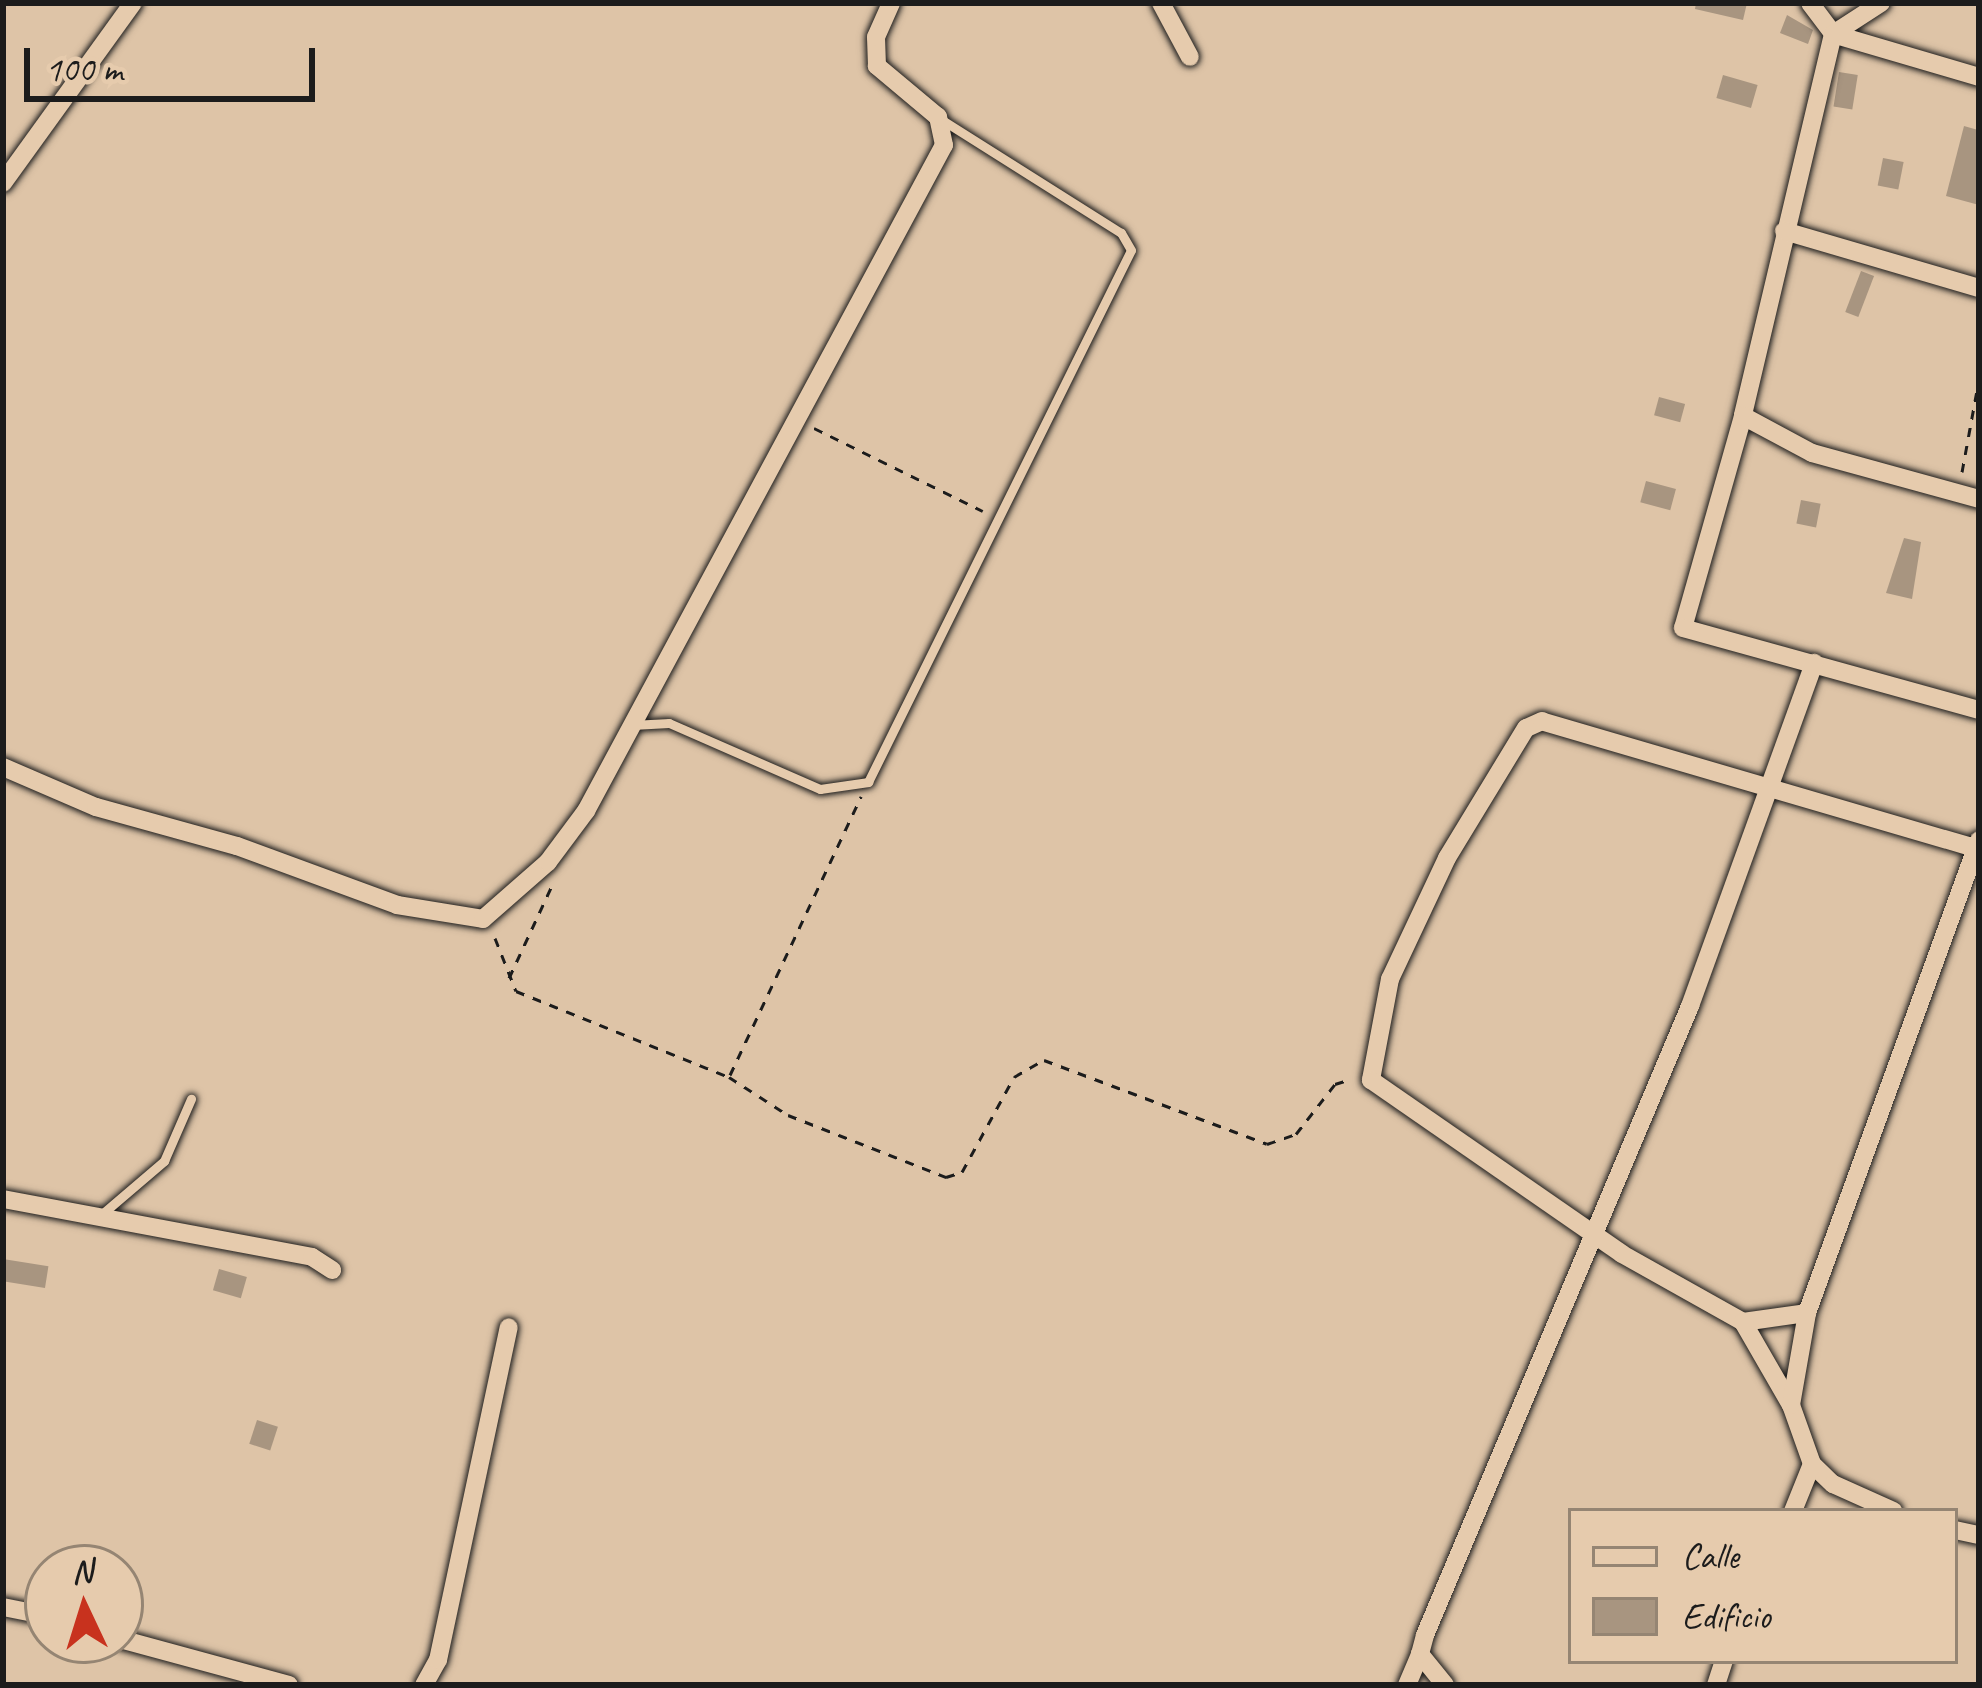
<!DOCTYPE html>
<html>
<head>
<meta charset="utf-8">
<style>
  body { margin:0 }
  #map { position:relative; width:1982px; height:1688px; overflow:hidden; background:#dec4a7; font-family:Caveat,sans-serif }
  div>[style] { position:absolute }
  .building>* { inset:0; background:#a89580; transform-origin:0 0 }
  .path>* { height:3px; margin-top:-1.5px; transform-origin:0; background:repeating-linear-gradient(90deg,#1c1c1c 0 9px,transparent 0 18px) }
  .roads { filter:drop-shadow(0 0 3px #1c1c1c) drop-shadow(0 0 3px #1c1c1c) }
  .lane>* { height:9px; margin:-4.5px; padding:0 4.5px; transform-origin:4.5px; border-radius:4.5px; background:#e6cbad }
  .street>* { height:18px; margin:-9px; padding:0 9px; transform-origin:9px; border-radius:9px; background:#e6cbad }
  span { translate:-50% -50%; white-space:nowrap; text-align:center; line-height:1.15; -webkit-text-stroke:9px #e6cbad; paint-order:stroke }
  .frame { position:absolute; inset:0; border:6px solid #1c1c1c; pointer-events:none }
  .legend { position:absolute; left:1568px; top:1508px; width:390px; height:156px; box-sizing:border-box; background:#e6cbad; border:3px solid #958573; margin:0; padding:15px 21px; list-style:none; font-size:36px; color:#1c1c1c }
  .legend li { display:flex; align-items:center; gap:24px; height:60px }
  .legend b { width:60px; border:3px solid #958573 }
  .north { position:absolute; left:24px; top:1544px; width:120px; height:120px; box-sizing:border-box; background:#e6cbad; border:3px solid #958573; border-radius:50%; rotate:356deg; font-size:33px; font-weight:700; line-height:48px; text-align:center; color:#1c1c1c }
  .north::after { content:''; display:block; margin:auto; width:42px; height:54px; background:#c8321e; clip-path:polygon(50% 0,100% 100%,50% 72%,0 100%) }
  .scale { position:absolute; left:24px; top:48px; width:291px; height:54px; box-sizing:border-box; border:6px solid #1c1c1c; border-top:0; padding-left:15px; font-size:36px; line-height:42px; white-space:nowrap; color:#1c1c1c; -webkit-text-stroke:9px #e6cbad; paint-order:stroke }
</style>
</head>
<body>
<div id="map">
  <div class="building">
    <i style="clip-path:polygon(1696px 3px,1747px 3px,1743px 20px,1695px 9px)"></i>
    <i style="clip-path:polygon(1787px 15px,1813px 30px,1808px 44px,1780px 33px)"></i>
    <i style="left:1839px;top:72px;width:19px;height:35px;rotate:9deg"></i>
    <i style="left:1723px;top:75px;width:36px;height:24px;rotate:16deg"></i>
    <i style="clip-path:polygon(1964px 126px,1978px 130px,1979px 205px,1946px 196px)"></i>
    <i style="left:1883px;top:158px;width:21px;height:28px;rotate:11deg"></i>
    <i style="left:1861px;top:271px;width:14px;height:44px;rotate:21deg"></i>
    <i style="left:1659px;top:397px;width:27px;height:19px;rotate:15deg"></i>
    <i style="left:1646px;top:481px;width:31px;height:22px;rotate:15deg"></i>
    <i style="left:1801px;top:500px;width:20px;height:24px;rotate:11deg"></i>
    <i style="clip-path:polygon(1904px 538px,1921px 542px,1912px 599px,1886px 593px)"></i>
    <i style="left:3px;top:1259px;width:46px;height:22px;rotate:9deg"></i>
    <i style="left:219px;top:1269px;width:29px;height:22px;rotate:16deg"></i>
    <i style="left:257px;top:1420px;width:22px;height:25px;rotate:18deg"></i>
  </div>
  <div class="path">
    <i style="left:814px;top:428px;width:188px;rotate:26.2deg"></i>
    <i style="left:1962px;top:472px;width:95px;rotate:-79.6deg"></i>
    <i style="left:495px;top:938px;width:57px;rotate:68.4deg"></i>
    <i style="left:516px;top:991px;width:230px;rotate:22deg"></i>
    <i style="left:729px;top:1077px;width:70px;rotate:32.8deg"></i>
    <i style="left:788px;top:1115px;width:170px;rotate:21.4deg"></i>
    <i style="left:946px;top:1177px;width:17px;rotate:-17deg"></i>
    <i style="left:962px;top:1172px;width:108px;rotate:-61.3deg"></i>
    <i style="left:1014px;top:1077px;width:34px;rotate:-30deg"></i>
    <i style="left:1044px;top:1060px;width:238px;rotate:20.6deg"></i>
    <i style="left:1267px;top:1144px;width:31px;rotate:-19deg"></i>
    <i style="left:1296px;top:1134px;width:63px;rotate:-52deg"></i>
    <i style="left:1335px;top:1084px;width:17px;rotate:-17deg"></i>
    <i style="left:509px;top:978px;width:105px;rotate:-65.1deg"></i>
    <i style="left:730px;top:1075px;width:308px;rotate:-64.8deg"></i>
  </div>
  <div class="roads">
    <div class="lane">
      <i style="left:632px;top:725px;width:37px;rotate:-3deg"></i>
      <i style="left:669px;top:723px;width:165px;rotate:23.6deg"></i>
      <i style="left:820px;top:789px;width:49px;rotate:-8.3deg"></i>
      <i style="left:868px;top:782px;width:593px;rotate:-63.69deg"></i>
      <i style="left:1131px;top:250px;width:20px;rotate:-120deg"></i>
      <i style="left:1121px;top:233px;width:213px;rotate:-147.7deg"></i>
      <i style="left:102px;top:1214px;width:82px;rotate:-40.5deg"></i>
      <i style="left:164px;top:1161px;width:68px;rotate:-66.5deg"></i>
    </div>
    <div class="street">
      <i style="left:1161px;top:3px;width:61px;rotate:61.8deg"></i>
      <i style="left:1810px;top:3px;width:39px;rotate:53deg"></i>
      <i style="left:1833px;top:34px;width:392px;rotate:103.3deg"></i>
      <i style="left:1743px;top:416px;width:220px;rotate:105.8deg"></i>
      <i style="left:1683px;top:628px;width:307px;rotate:15.5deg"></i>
      <i style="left:1833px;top:34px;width:152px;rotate:16.4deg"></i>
      <i style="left:1833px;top:34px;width:57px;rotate:-32.9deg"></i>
      <i style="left:3px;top:183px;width:222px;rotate:-54.2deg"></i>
      <i style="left:1784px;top:231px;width:203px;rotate:16.3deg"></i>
      <i style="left:1743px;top:416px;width:78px;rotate:28.2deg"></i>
      <i style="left:1812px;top:453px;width:173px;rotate:15.4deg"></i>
      <i style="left:3px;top:767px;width:101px;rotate:23.3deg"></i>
      <i style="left:96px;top:807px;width:146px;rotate:15.5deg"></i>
      <i style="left:237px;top:846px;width:171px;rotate:20.2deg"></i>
      <i style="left:397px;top:905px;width:87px;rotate:9.2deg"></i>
      <i style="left:483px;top:919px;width:86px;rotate:-41.2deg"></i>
      <i style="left:548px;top:862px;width:64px;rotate:-53.3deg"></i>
      <i style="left:586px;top:811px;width:756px;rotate:-61.74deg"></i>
      <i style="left:944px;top:145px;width:29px;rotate:-102deg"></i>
      <i style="left:938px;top:117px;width:80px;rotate:-140.1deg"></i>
      <i style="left:877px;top:66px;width:29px;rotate:-92deg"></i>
      <i style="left:876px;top:37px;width:37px;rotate:-66deg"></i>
      <i style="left:1975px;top:848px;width:451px;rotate:-163.7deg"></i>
      <i style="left:1542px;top:721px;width:17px;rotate:156deg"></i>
      <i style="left:1526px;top:728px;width:152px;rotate:121.3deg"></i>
      <i style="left:1447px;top:858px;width:134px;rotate:115.2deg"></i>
      <i style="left:1390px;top:979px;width:103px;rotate:100.7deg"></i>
      <i style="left:1371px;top:1080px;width:305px;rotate:34.7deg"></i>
      <i style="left:1622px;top:1254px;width:139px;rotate:29.3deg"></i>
      <i style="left:1743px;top:1322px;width:65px;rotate:-8deg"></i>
      <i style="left:1807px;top:1313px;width:503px;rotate:-70.02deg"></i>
      <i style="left:3px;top:1199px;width:314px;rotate:10.6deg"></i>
      <i style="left:312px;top:1257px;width:24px;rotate:33deg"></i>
      <i style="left:1743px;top:1322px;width:96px;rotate:60deg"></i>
      <i style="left:1791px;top:1405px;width:63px;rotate:70.4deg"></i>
      <i style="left:1812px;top:1464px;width:29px;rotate:44deg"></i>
      <i style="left:1833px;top:1484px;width:66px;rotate:24.2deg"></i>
      <i style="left:1791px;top:1405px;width:93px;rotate:-80.1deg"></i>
      <i style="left:1793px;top:1511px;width:51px;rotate:-68deg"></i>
      <i style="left:1955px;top:1530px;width:25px;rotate:12deg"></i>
      <i style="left:3px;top:1607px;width:46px;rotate:11.3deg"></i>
      <i style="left:120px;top:1639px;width:175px;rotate:15.2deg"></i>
      <i style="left:424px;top:1685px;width:29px;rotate:-61deg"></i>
      <i style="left:438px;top:1660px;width:340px;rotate:-78deg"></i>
      <i style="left:1407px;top:1685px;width:34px;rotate:-67deg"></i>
      <i style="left:1445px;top:1685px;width:40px;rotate:-129deg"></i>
      <i style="left:1420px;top:1654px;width:20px;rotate:-75deg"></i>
      <i style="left:1425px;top:1635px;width:683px;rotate:-67.15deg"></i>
      <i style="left:1690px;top:1006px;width:365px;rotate:-70.1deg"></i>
      <i style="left:1716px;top:1685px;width:25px;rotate:-72deg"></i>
    </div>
  </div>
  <div class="frame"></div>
  <ul class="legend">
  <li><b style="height:15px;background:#e6cbad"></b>Calle</li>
  <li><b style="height:33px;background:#a89580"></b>Edificio</li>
  </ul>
  <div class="north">N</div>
  <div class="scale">100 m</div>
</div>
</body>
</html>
